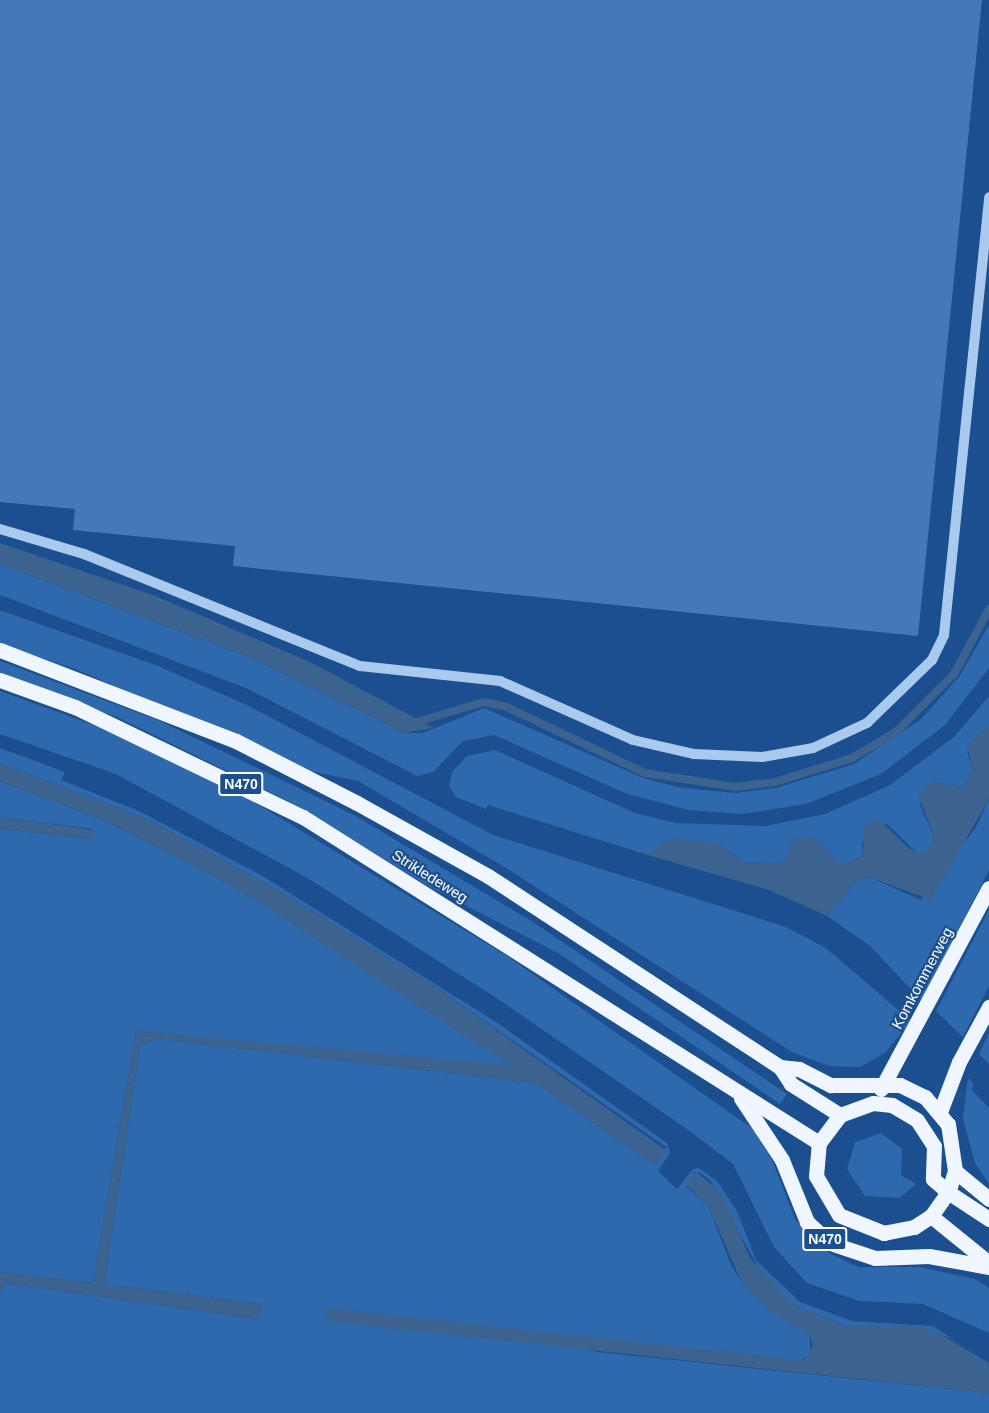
<!DOCTYPE html>
<html>
<head>
<meta charset="utf-8">
<style>
  body { margin:0 }
  #map { position:relative; width:989px; height:1413px; overflow:hidden; background:#1b4f8f; font-family:Arial,sans-serif }
  div>[style] { position:absolute }
  .green>* { inset:0; background:#2e69ad }
  .water>* { inset:0; background:#3c6290 }
  .stream>* { height:8px; margin:-4px; padding:0 4px; transform-origin:4px; border-radius:4px; background:#3c6290 }
  .building>* { inset:0; background:#4478b7 }
  .minor>* { height:10px; margin:-5px; padding:0 5px; transform-origin:5px; border-radius:5px; background:#a9c9ee }
  .major>* { height:15px; margin:-7.5px; padding:0 7.5px; transform-origin:7.5px; border-radius:7.5px; background:#f0f6ff }
  span { translate:-50% -50%; white-space:nowrap; text-align:center; line-height:1.15; -webkit-text-stroke:4.5px #1b4f8f; paint-order:stroke }
  .shield-label span { padding:2px 4px; background:#1b4f8f; border:2px solid; border-radius:4px; -webkit-text-stroke-width:0 }
  .shield-label { font-size:14px; color:#fff; font-weight:700 }
  .street-label { font-size:15px; color:#fff }
</style>
</head>
<body>
<div id="map">
  <div class="green">
    <i style="clip-path:polygon(0 564px,257px 660px,404px 733px,423px 733px,484px 708px,643px 778px,682px 788px,735px 793px,776px 788px,854px 764px,920px 720px,959px 677px,989px 625px,989px 668px,945px 725px,881px 774px,806px 804px,742px 814px,688px 810px,625px 793px,494px 735px,463px 741px,433px 772px,417px 776px,246px 688px,0 595px)"></i>
    <i style="clip-path:polygon(0 610px,158px 666px,249px 706px,493px 835px,786px 927px,826px 948px,911px 1021px,885px 1053px,860px 1067px,829px 1066px,792px 1052px,506px 868px,358px 781px,305px 770px,78px 670px,0 644px)"></i>
    <i style="clip-path:polygon(0 661px,160px 721px,354px 815px,533px 922px,787px 1094px,780px 1104px,558px 953px,428px 886px,302px 808px,119px 718px,0 674px)"></i>
    <i style="clip-path:polygon(0 691px,96px 726px,249px 799px,507px 956px,753px 1129px,772px 1160px,795px 1219px,829px 1253px,858px 1267px,919px 1267px,975px 1279px,989px 1288px,989px 1333px,923px 1304px,859px 1301px,807px 1283px,774px 1247px,733px 1164px,684px 1127px,498px 999px,309px 879px,116px 774px,0 734px)"></i>
    <i style="clip-path:polygon(989px 696px,989px 724px,967px 752px,973px 769px,963px 787px,934px 782px,920px 805px,935px 839px,927px 852px,918px 854px,886px 823px,862px 843px,863px 856px,840px 865px,818px 841px,790px 847px,784px 861px,770px 864px,744px 862px,727px 849px,648px 855px,488px 805px,486px 809px,456px 797px,449px 786px,452px 772px,467px 756px,495px 750px,635px 813px,676px 823px,765px 826px,825px 814px,890px 785px,955px 736px)"></i>
    <i style="clip-path:polygon(0 748px,65px 772px,61px 780px,139px 811px,261px 875px,496px 1022px,667px 1143px,670px 1153px,658px 1171px,677px 1189px,693px 1169px,699px 1168px,717px 1181px,737px 1211px,756px 1260px,800px 1302px,852px 1321px,933px 1326px,989px 1363px,950px 1338px,909px 1325px,844px 1325px,796px 1306px,763px 1276px,711px 1181px,699px 1172px,687px 1187px,708px 1205px,731px 1265px,741px 1281px,810px 1336px,810px 1353px,801px 1361px,579px 1350px,989px 1393px,989px 1413px,0 1413px,0 1295px,6px 1283px,258px 1319px,262px 1304px,104px 1284px,140px 1045px,158px 1039px,536px 1083px,655px 1165px,666px 1147px,433px 985px,276px 889px,150px 820px,0 763px)"></i>
    <i style="clip-path:polygon(0 781px,106px 821px,235px 887px,483px 1044px,508px 1061px,509px 1068px,136px 1031px,93px 1283px,0 1272px,0 829px,93px 839px,93px 829px,0 817px)"></i>
    <i style="clip-path:polygon(989px 799px,989px 870px,922px 1001px,870px 946px,827px 916px,855px 882px,869px 877px,921px 900px,976px 827px)"></i>
    <i style="clip-path:polygon(989px 910px,989px 986px,963px 1037px,936px 1011px)"></i>
    <i style="clip-path:polygon(989px 1033px,989px 1064px,979px 1054px)"></i>
    <i style="clip-path:polygon(968px 1078px,974px 1084px,971px 1089px,989px 1108px,989px 1184px,975px 1163px,963px 1119px)"></i>
    <i style="clip-path:polygon(881px 1133px,902px 1149px,901px 1175px,916px 1184px,900px 1198px,865px 1196px,847px 1169px,855px 1142px)"></i>
  </div>
  <div class="water">
    <i style="clip-path:polygon(0 543px,153px 595px,310px 662px,434px 728px,404px 733px,257px 660px,0 564px)"></i>
    <i style="clip-path:polygon(989px 724px,989px 799px,931px 900px,869px 877px,855px 882px,827px 916px,769px 890px,648px 855px,669px 839px,718px 843px,744px 862px,770px 864px,784px 861px,793px 840px,813px 836px,840px 865px,863px 856px,864px 826px,878px 818px,905px 845px,918px 854px,927px 852px,935px 839px,918px 794px,934px 782px,963px 787px,973px 769px,967px 745px)"></i>
    <i style="clip-path:polygon(0 763px,150px 820px,276px 889px,433px 985px,667px 1151px,655px 1165px,536px 1083px,158px 1039px,140px 1045px,104px 1284px,263px 1304px,258px 1319px,6px 1283px,0 1295px,0 1272px,93px 1283px,136px 1031px,510px 1065px,235px 887px,106px 821px,0 781px)"></i>
    <i style="clip-path:polygon(0 817px,93px 830px,94px 839px,0 829px)"></i>
    <i style="clip-path:polygon(695px 1171px,722px 1193px,750px 1258px,796px 1306px,844px 1325px,909px 1325px,935px 1331px,989px 1363px,989px 1393px,332px 1322px,324px 1316px,328px 1308px,804px 1360px,813px 1346px,810px 1336px,770px 1311px,741px 1281px,708px 1205px,686px 1185px)"></i>
  </div>
  <div class="stream">
    <i style="left:413px;top:723px;width:74px;rotate:-16.5deg"></i>
    <i style="left:484px;top:702px;width:24px;rotate:12deg"></i>
    <i style="left:507px;top:707px;width:153px;rotate:25.6deg"></i>
    <i style="left:645px;top:773px;width:91px;rotate:8.8deg"></i>
    <i style="left:735px;top:787px;width:40px;rotate:-7.1deg"></i>
    <i style="left:775px;top:782px;width:81px;rotate:-17.3deg"></i>
    <i style="left:852px;top:758px;width:51px;rotate:-30.6deg"></i>
    <i style="left:896px;top:732px;width:82px;rotate:-45deg"></i>
    <i style="left:954px;top:674px;width:74px;rotate:-61.7deg"></i>
  </div>
  <div class="building">
    <i style="clip-path:polygon(0 0,982px 0,918px 636px,233px 566px,235px 546px,73px 530px,75px 509px,0 502px)"></i>
  </div>
  <div class="minor">
    <i style="left:0;top:529px;width:88px;rotate:16.6deg"></i>
    <i style="left:84px;top:554px;width:298px;rotate:22.1deg"></i>
    <i style="left:360px;top:666px;width:141px;rotate:6.1deg"></i>
    <i style="left:500px;top:681px;width:145px;rotate:23.9deg"></i>
    <i style="left:633px;top:740px;width:63px;rotate:12.9deg"></i>
    <i style="left:694px;top:754px;width:68px;rotate:2.5deg"></i>
    <i style="left:762px;top:757px;width:52px;rotate:-10deg"></i>
    <i style="left:813px;top:748px;width:60px;rotate:-24.8deg"></i>
    <i style="left:867px;top:723px;width:91px;rotate:-44.1deg"></i>
    <i style="left:932px;top:660px;width:28px;rotate:-64deg"></i>
    <i style="left:944px;top:635px;width:440px;rotate:-84.1deg"></i>
  </div>
  <div class="major">
    <i style="left:0;top:650px;width:253px;rotate:21.1deg"></i>
    <i style="left:236px;top:741px;width:136px;rotate:27.1deg"></i>
    <i style="left:357px;top:803px;width:150px;rotate:29.1deg"></i>
    <i style="left:488px;top:876px;width:349px;rotate:33.2deg"></i>
    <i style="left:780px;top:1067px;width:20px;rotate:57deg"></i>
    <i style="left:791px;top:1084px;width:58px;rotate:32.3deg"></i>
    <i style="left:0;top:680px;width:80px;rotate:19.8deg"></i>
    <i style="left:75px;top:707px;width:253px;rotate:25.8deg"></i>
    <i style="left:303px;top:817px;width:610px;rotate:32.28deg"></i>
    <i style="left:780px;top:1067px;width:19px;rotate:6deg"></i>
    <i style="left:799px;top:1069px;width:36px;rotate:27deg"></i>
    <i style="left:831px;top:1085px;width:69px"></i>
    <i style="left:900px;top:1085px;width:28px;rotate:26deg"></i>
    <i style="left:925px;top:1097px;width:35px;rotate:50deg"></i>
    <i style="left:948px;top:1124px;width:48px;rotate:81.5deg"></i>
    <i style="left:955px;top:1171px;width:22px;rotate:108deg"></i>
    <i style="left:948px;top:1192px;width:29px;rotate:125deg"></i>
    <i style="left:931px;top:1216px;width:20px;rotate:147deg"></i>
    <i style="left:914px;top:1227px;width:31px;rotate:169deg"></i>
    <i style="left:884px;top:1233px;width:48px;rotate:-158.2deg"></i>
    <i style="left:839px;top:1215px;width:45px;rotate:-120.5deg"></i>
    <i style="left:816px;top:1176px;width:33px;rotate:-85deg"></i>
    <i style="left:819px;top:1143px;width:35px;rotate:-53deg"></i>
    <i style="left:840px;top:1115px;width:35px;rotate:-20deg"></i>
    <i style="left:873px;top:1103px;width:19px;rotate:6deg"></i>
    <i style="left:892px;top:1105px;width:29px;rotate:31deg"></i>
    <i style="left:917px;top:1120px;width:31px;rotate:57deg"></i>
    <i style="left:934px;top:1146px;width:33px;rotate:92deg"></i>
    <i style="left:933px;top:1179px;width:20px;rotate:41deg"></i>
    <i style="left:948px;top:1192px;width:49px;rotate:33.4deg"></i>
    <i style="left:881px;top:1089px;width:228px;rotate:-61.8deg"></i>
    <i style="left:741px;top:1098px;width:74px;rotate:56.5deg"></i>
    <i style="left:782px;top:1160px;width:67px;rotate:68deg"></i>
    <i style="left:807px;top:1222px;width:31px;rotate:42deg"></i>
    <i style="left:830px;top:1243px;width:47px;rotate:18.4deg"></i>
    <i style="left:875px;top:1258px;width:54px;rotate:-2.1deg"></i>
    <i style="left:929px;top:1256px;width:61px;rotate:10.4deg"></i>
    <i style="left:940px;top:1112px;width:53px;rotate:-69.2deg"></i>
    <i style="left:959px;top:1062px;width:63px;rotate:-61.4deg"></i>
    <i style="left:955px;top:1171px;width:44px;rotate:39.5deg"></i>
    <i style="left:931px;top:1216px;width:75px;rotate:39deg"></i>
  </div>
  <div class="shield-label">
    <span style="left:241px;top:784px">N470</span>
    <span style="left:825px;top:1239px">N470</span>
  </div>
  <div class="street-label">
    <span style="left:430px;top:876px;rotate:32deg">Strikledeweg</span>
    <span style="left:922px;top:978px;rotate:-62deg">Komkommerweg</span>
  </div>
</div>
</body>
</html>
